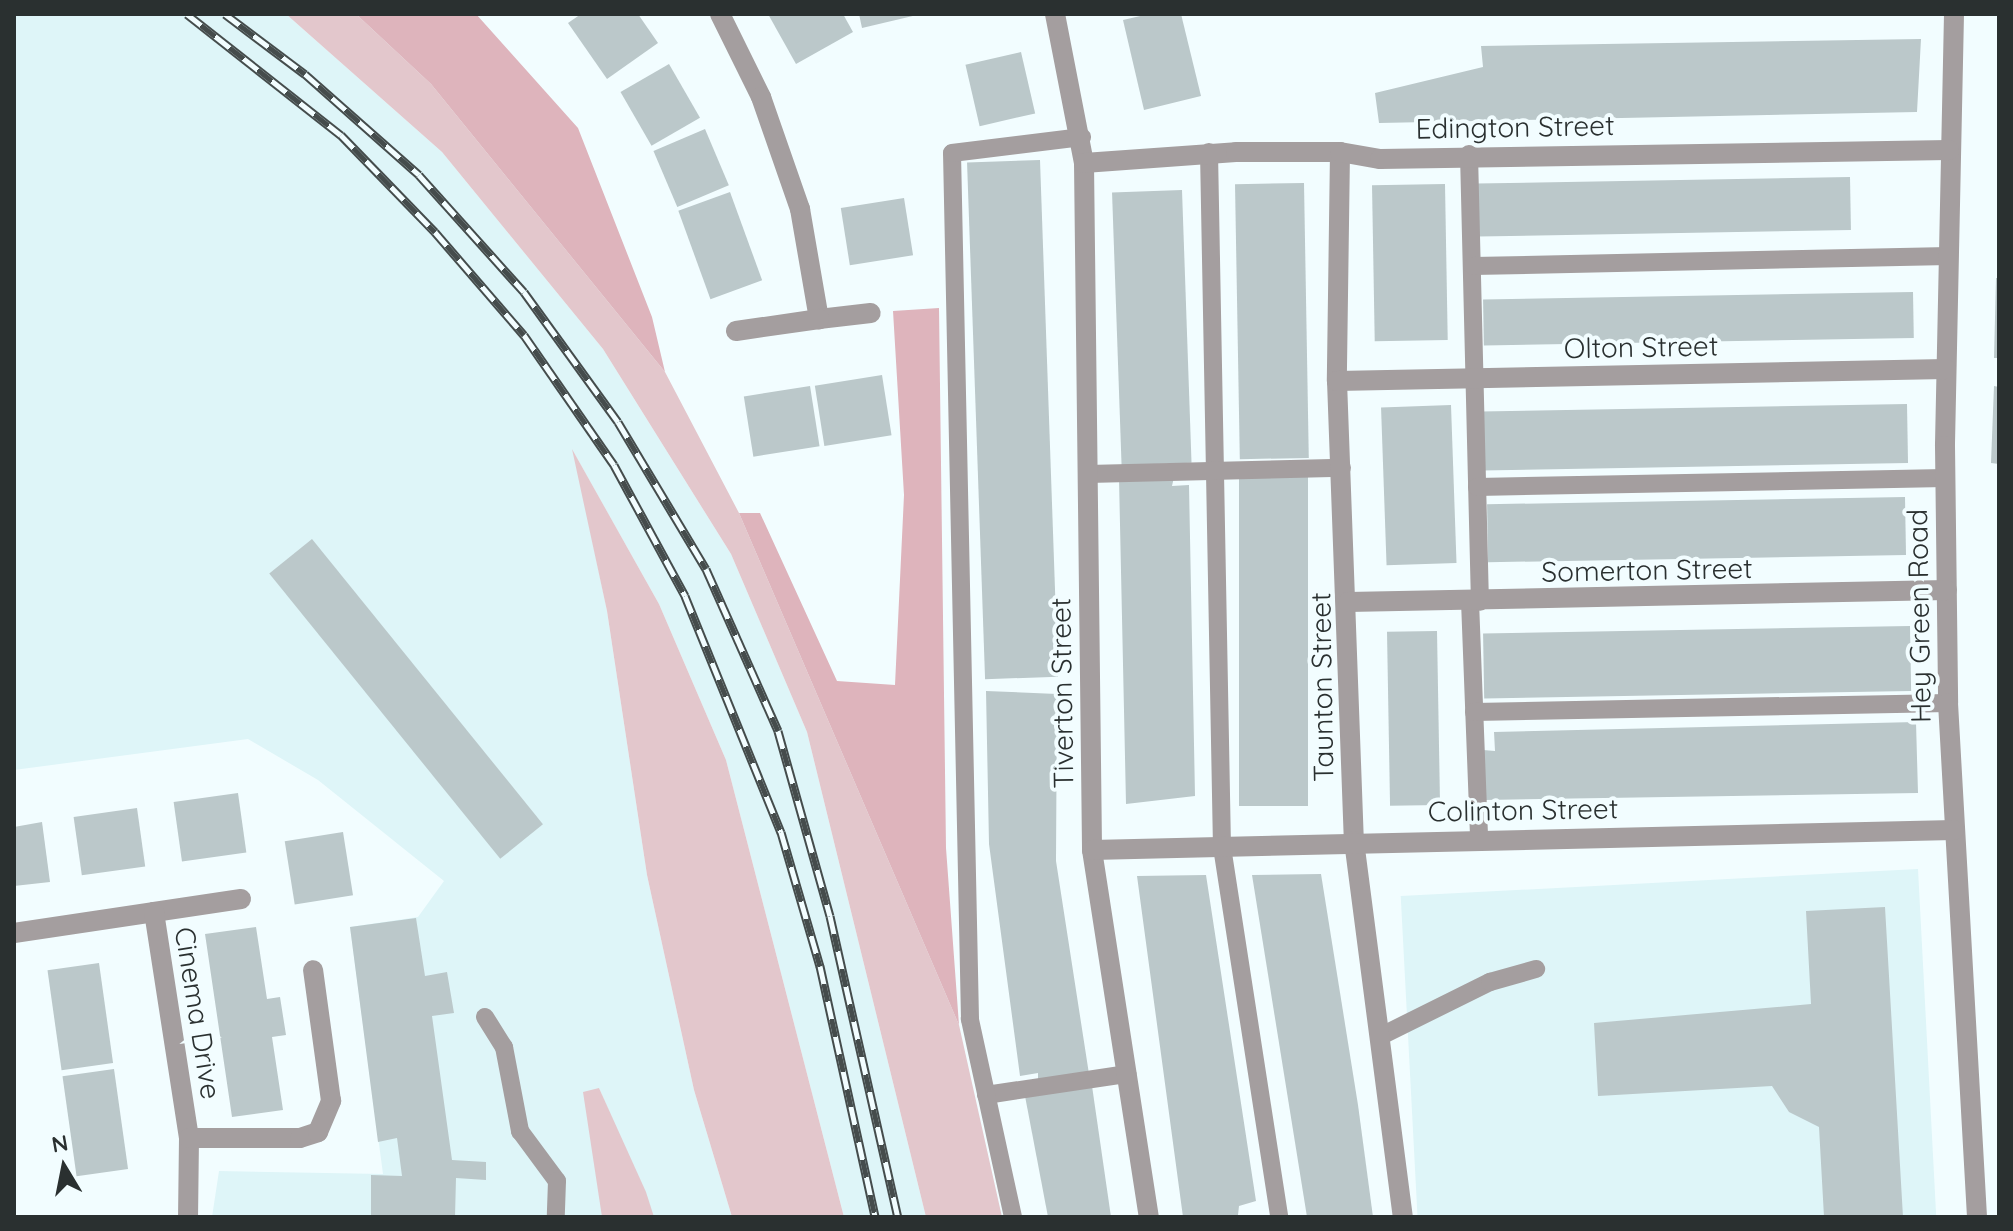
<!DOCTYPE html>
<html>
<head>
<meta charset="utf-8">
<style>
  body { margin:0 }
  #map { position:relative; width:2013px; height:1231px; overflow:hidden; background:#f2fdff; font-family:Quicksand,sans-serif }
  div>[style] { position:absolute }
  .built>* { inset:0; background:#def5f8; transform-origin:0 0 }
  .green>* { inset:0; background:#e3c7cc }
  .forest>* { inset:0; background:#deb4bc }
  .building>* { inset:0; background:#bbc8ca; transform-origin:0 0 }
  .service>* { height:18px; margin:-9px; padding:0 9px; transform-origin:9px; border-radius:9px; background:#a49e9f }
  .minor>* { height:20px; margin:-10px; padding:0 10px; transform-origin:10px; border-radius:10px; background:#a49e9f }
  .rail>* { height:9px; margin-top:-4.5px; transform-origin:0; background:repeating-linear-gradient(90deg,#f2fdff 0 18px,#454c4c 0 36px); box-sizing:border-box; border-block:2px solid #454c4c }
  span { translate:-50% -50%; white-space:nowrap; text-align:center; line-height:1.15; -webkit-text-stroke:8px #f2fdff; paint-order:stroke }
  .street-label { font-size:28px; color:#2a3030 }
  .frame { position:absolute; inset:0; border:16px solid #2a3030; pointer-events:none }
  .north { position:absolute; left:24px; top:1127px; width:80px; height:80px; -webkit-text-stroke:6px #f2fdff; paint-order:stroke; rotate:350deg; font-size:22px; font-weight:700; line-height:32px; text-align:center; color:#2a3030 }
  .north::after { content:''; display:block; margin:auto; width:28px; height:36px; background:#2a3030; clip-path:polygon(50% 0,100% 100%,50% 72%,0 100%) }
</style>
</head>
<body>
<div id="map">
  <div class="built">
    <i style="clip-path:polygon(14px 14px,286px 14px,442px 152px,603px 349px,731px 554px,807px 732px,926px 1217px,844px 1217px,726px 760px,659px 604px,574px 453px,607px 611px,647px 875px,694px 1090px,732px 1217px,654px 1217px,599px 1088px,602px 1217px,212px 1217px,219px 1171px,383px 1174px,350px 927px,418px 917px,444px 881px,318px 780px,248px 739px,14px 770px)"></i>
    <i style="left:1918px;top:869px;width:349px;height:518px;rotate:87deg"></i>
  </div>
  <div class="green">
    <i style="clip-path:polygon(286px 14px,356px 14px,431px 84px,665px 372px,739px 513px,959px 1025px,1002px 1217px,926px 1217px,807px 732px,731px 554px,603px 349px,442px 152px)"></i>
    <i style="clip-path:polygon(572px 449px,659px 604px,726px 760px,844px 1217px,732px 1217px,694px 1090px,647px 875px,607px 611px)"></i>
    <i style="clip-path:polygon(599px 1088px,646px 1192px,654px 1217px,602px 1217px,583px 1092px)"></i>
  </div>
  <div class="forest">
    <i style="clip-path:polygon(356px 14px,476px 14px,578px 128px,652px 317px,665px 372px,431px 84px)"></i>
    <i style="clip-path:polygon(939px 308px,946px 848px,959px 1025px,739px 513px,760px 513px,837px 681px,895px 685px,904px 495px,893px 311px)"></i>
  </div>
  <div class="building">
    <i style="clip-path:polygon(581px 14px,638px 14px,658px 43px,607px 79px,568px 23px)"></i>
    <i style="clip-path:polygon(768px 14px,843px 14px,853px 32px,796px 64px)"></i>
    <i style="clip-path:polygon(859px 14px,917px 14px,917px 15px,862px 28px)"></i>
    <i style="clip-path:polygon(1149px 14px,1181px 14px,1201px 96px,1144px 110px,1123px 20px)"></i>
    <i style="clip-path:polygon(1921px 39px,1917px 112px,1379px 123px,1375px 93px,1483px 67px,1481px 46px)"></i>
    <i style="left:1021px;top:52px;width:63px;height:57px;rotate:77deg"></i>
    <i style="left:669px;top:64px;width:62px;height:56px;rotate:60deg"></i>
    <i style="left:705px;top:129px;width:61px;height:56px;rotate:67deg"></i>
    <i style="left:1040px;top:160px;width:517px;height:73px;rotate:88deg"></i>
    <i style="left:1850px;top:177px;width:53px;height:373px;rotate:89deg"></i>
    <i style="left:1304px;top:183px;width:275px;height:69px;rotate:89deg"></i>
    <i style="left:1445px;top:184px;width:156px;height:73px;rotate:89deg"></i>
    <i style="left:1182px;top:190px;width:273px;height:70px;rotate:88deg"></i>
    <i style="left:730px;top:192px;width:94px;height:55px;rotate:70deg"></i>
    <i style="left:904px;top:198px;width:58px;height:64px;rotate:81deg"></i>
    <i style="clip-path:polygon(1996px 278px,1999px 278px,1999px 358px,1994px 358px)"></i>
    <i style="left:1913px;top:292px;width:46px;height:430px;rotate:89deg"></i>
    <i style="left:882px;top:375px;width:61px;height:68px;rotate:81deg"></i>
    <i style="left:810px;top:386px;width:61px;height:67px;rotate:81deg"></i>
    <i style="clip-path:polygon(1994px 386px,1999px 387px,1999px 464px,1991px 463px)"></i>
    <i style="left:1907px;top:404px;width:59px;height:426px;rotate:89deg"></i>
    <i style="left:1451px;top:405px;width:158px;height:70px;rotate:88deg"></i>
    <i style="left:1239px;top:474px;width:69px;height:332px"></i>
    <i style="clip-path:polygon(1174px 477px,1172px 486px,1189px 485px,1195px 796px,1126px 804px,1119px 478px)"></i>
    <i style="left:1905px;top:497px;width:58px;height:418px;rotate:89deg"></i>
    <i style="left:312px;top:539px;width:367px;height:55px;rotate:51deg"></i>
    <i style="left:1910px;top:626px;width:65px;height:427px;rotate:89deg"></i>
    <i style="left:1437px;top:631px;width:174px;height:50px;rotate:89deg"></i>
    <i style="clip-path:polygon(986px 691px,1057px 694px,1056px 861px,1089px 1074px,1038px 1081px,1038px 1073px,1020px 1076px,989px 844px)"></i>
    <i style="clip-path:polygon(1916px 722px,1918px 793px,1485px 800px,1483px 750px,1495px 751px,1494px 732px)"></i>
    <i style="left:238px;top:793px;width:60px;height:65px;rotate:82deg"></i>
    <i style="left:137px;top:808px;width:59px;height:64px;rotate:82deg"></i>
    <i style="clip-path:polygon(42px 822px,50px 882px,14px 886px,14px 827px)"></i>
    <i style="left:343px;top:832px;width:64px;height:59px;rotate:81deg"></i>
    <i style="clip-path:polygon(1321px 874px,1358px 1105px,1373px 1217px,1307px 1217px,1252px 875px)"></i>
    <i style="clip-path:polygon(1206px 875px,1256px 1201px,1239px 1206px,1238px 1215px,1183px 1217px,1137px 876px)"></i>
    <i style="clip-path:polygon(1885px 907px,1903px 1217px,1824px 1217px,1819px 1127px,1789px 1112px,1772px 1086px,1598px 1096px,1594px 1023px,1811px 1004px,1806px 911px)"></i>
    <i style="clip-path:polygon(416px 918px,425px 976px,447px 972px,454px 1013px,432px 1016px,452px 1160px,486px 1162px,486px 1180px,456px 1178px,455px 1217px,371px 1217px,371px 1175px,402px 1176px,397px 1138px,378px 1142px,350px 927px)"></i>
    <i style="clip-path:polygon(256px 927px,267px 999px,280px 997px,286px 1035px,272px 1037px,283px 1110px,232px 1117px,205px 934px)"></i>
    <i style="left:99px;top:963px;width:101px;height:52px;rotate:82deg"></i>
    <i style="left:114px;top:1069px;width:101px;height:52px;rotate:82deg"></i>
    <i style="clip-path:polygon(1092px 1086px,1111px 1217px,1048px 1217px,1025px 1096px)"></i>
  </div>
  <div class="service">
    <i style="left:1209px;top:152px;width:695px;rotate:88.93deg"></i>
    <i style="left:1222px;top:847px;width:374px;rotate:81.2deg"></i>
    <i style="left:1469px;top:154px;width:448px;rotate:88.6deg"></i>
    <i style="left:1473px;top:266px;width:476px;rotate:-1.2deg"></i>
    <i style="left:1088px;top:474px;width:254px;rotate:-1.4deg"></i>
    <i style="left:1477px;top:487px;width:468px;rotate:-1.1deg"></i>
    <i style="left:1470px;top:601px;width:238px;rotate:87.8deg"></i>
    <i style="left:1474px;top:712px;width:474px;rotate:-1.1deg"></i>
    <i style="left:485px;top:1017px;width:36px;rotate:58deg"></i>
    <i style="left:504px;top:1047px;width:86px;rotate:79.2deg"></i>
    <i style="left:520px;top:1131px;width:62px;rotate:53.5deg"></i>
    <i style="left:557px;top:1181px;width:36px;rotate:92deg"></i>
    <i style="left:1379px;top:1037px;width:124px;rotate:-26.4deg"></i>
    <i style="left:1490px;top:982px;width:48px;rotate:-15.8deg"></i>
    <i style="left:986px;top:1095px;width:143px;rotate:-8.5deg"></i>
    <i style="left:1013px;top:1217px;width:203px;rotate:-102.3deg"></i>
    <i style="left:970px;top:1019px;width:866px;rotate:-91.19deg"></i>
    <i style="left:952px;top:153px;width:131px;rotate:-7deg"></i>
  </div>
  <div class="minor">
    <i style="left:720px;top:14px;width:93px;rotate:63.7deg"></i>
    <i style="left:761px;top:97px;width:119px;rotate:70.8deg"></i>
    <i style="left:800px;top:209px;width:112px;rotate:80.2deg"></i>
    <i style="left:819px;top:319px;width:52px;rotate:-6.6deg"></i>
    <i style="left:1055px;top:14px;width:152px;rotate:79deg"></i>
    <i style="left:1084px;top:163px;width:687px;rotate:89.33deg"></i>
    <i style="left:1092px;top:850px;width:371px;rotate:81.2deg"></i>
    <i style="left:1954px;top:14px;width:432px;rotate:91.2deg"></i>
    <i style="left:1945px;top:446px;width:257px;rotate:89.3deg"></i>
    <i style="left:1948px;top:703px;width:515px;rotate:86.77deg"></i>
    <i style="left:1340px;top:152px;width:229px;rotate:90.8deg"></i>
    <i style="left:1337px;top:381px;width:460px;rotate:87.9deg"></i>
    <i style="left:1354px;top:841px;width:379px;rotate:82.6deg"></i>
    <i style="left:1084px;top:163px;width:152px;rotate:-4.1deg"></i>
    <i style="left:1236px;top:152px;width:104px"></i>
    <i style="left:1340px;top:152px;width:41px;rotate:9.9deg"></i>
    <i style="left:1380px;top:159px;width:569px;rotate:-0.91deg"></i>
    <i style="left:736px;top:331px;width:84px;rotate:-8.2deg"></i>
    <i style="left:1337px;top:381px;width:609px;rotate:-1.13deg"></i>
    <i style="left:1348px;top:602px;width:599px;rotate:-1.15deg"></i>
    <i style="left:1092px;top:850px;width:862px;rotate:-1.33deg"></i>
    <i style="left:154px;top:912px;width:88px;rotate:-8.5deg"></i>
    <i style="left:14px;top:933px;width:142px;rotate:-8.5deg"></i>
    <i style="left:154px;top:912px;width:229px;rotate:81.2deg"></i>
    <i style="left:189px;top:1138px;width:79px;rotate:90.7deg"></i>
    <i style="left:189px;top:1138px;width:111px"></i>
    <i style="left:300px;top:1138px;width:19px;rotate:-18deg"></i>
    <i style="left:318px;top:1132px;width:34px;rotate:-67deg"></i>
    <i style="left:331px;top:1101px;width:132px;rotate:-97.8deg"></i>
  </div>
  <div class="rail">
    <i style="left:187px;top:14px;width:196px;rotate:38.2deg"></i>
    <i style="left:341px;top:135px;width:135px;rotate:45.9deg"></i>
    <i style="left:435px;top:232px;width:136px;rotate:49.2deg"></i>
    <i style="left:524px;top:335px;width:158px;rotate:55.3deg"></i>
    <i style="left:614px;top:465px;width:149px;rotate:61.5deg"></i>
    <i style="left:685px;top:596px;width:255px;rotate:67.9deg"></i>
    <i style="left:781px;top:832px;width:140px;rotate:73.8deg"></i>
    <i style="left:820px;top:966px;width:257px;rotate:77.6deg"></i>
    <i style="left:225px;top:14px;width:100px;rotate:36.9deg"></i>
    <i style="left:305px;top:74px;width:152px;rotate:41.5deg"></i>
    <i style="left:419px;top:175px;width:157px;rotate:48.1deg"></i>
    <i style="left:524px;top:292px;width:160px;rotate:54.1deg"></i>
    <i style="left:618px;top:422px;width:171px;rotate:59.1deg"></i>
    <i style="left:706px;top:569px;width:177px;rotate:66deg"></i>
    <i style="left:778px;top:731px;width:192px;rotate:74.3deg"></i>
    <i style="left:830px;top:916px;width:309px;rotate:77.3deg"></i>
  </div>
  <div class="street-label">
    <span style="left:1515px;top:127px;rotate:-1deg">Edington Street</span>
    <span style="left:1641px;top:347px;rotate:-1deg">Olton Street</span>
    <span style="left:1647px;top:570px;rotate:-1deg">Somerton Street</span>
    <span style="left:1919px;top:616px;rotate:-91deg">Hey Green Road</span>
    <span style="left:1322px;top:687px;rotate:-91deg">Taunton Street</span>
    <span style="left:1062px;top:693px;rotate:-91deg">Tiverton Street</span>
    <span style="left:1523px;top:810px;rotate:-1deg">Colinton Street</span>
    <span style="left:198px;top:1013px;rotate:81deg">Cinema Drive</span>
  </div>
  <div class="frame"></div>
  <div class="north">N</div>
</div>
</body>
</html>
